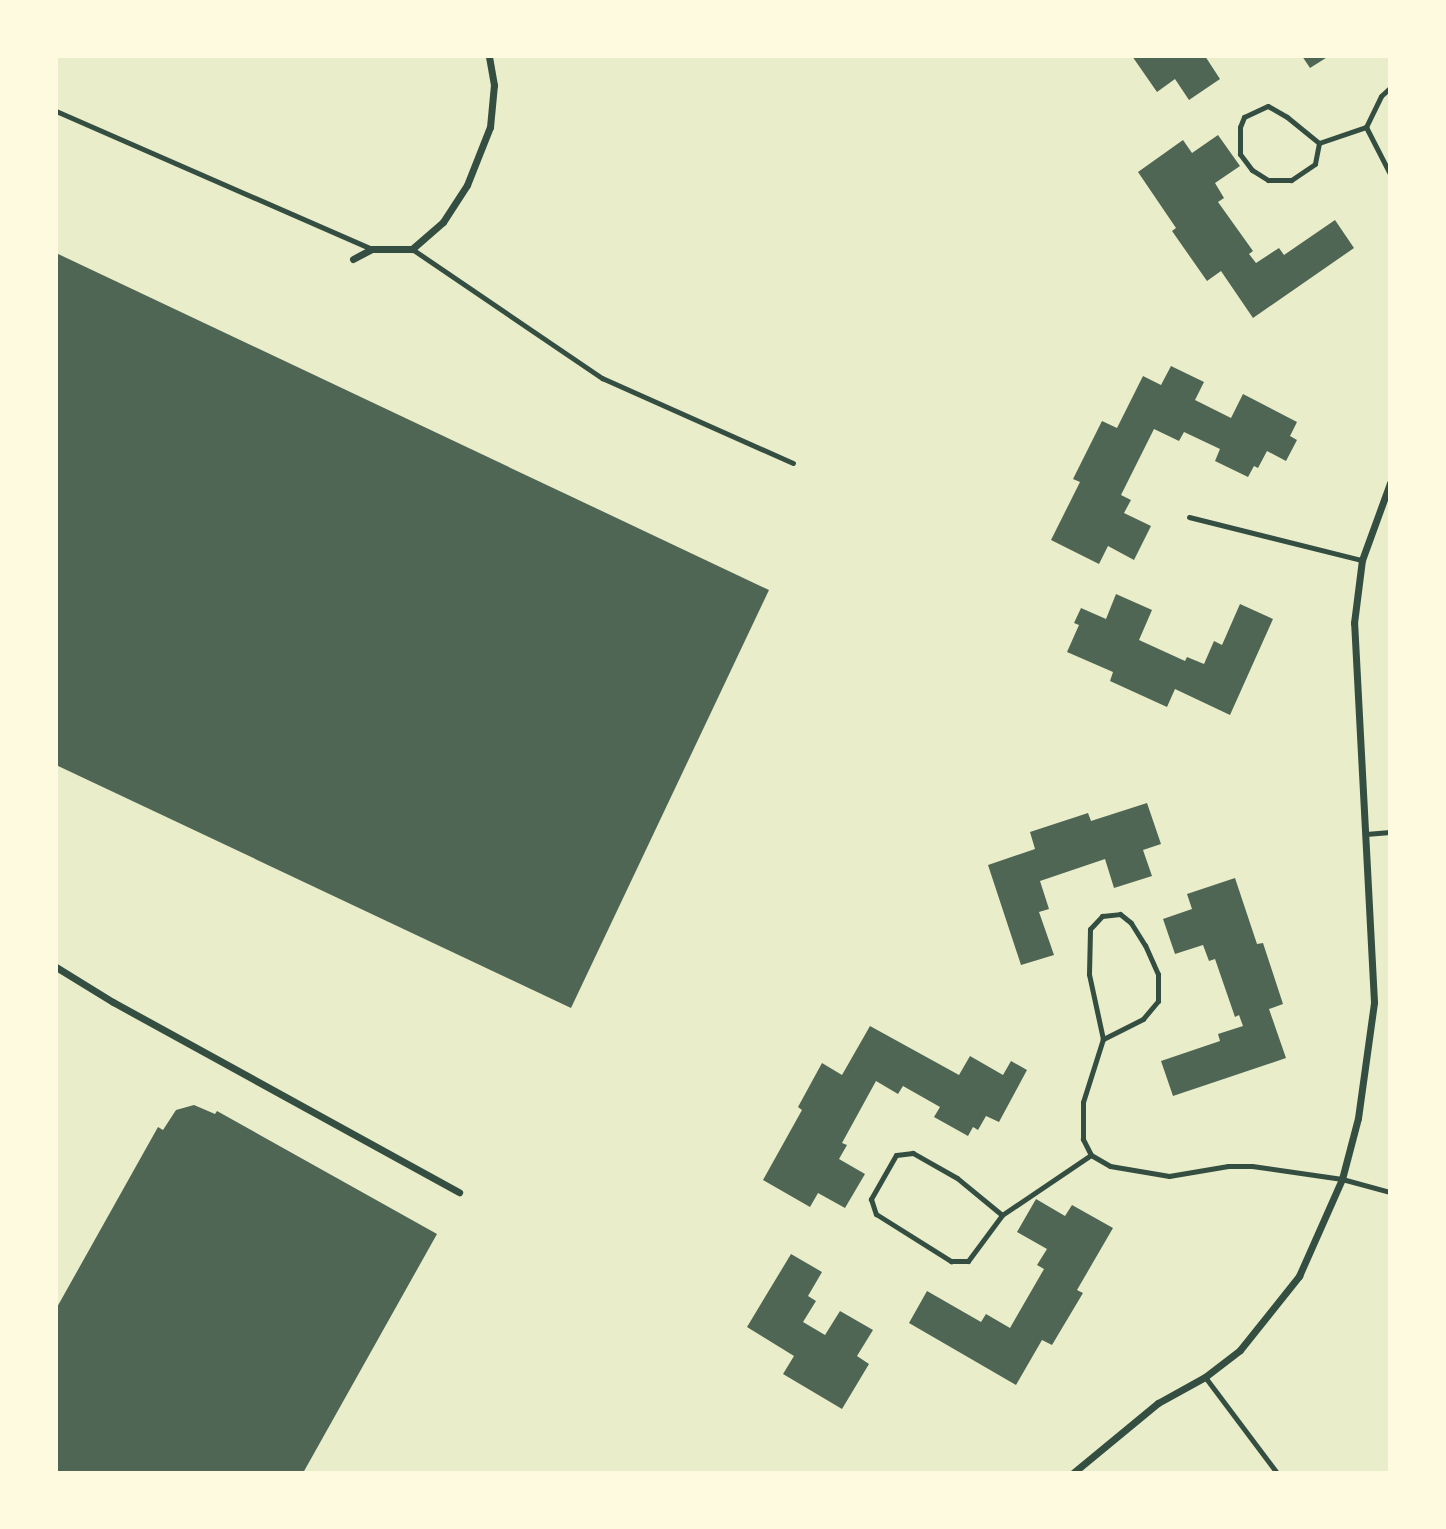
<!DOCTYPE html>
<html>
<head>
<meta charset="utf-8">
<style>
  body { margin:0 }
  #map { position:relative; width:1446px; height:1529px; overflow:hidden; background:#e9edc9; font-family:"Source Sans 3",sans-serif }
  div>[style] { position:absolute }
  .building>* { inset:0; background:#4f6655 }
  .service>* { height:5px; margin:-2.5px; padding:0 2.5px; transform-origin:2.5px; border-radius:2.5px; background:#344e41 }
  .minor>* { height:7px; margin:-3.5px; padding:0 3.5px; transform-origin:3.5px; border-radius:3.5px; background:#344e41 }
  span { translate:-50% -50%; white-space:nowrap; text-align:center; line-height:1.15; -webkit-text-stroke:5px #fefae0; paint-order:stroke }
  .frame { position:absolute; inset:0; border:58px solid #fefae0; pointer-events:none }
</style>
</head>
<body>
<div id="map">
  <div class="building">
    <i style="clip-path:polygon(1132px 56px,1205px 56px,1220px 79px,1189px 100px,1175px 79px,1157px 92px)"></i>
    <i style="clip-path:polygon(1302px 56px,1329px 56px,1310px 68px)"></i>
    <i style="clip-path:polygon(1218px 135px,1240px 166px,1215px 183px,1224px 198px,1218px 202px,1253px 251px,1249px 254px,1256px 263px,1279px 248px,1284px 255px,1335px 220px,1354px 248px,1253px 318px,1221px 271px,1207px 281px,1172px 231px,1176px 228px,1138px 172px,1183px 140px,1192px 153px)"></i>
    <i style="clip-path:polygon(56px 253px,769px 590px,571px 1008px,56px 765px)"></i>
    <i style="clip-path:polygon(1171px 366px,1204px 382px,1195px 400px,1231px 418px,1243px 394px,1297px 422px,1290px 436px,1297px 440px,1286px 461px,1267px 451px,1258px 468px,1254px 466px,1248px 477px,1215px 461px,1220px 449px,1184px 432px,1179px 441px,1154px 429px,1121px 495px,1131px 500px,1124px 513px,1151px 526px,1134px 560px,1108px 546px,1099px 564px,1051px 540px,1080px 482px,1073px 479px,1102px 421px,1117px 428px,1143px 376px,1161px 385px)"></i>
    <i style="clip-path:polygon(1116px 594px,1152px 610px,1139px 640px,1185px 661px,1187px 657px,1204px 664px,1214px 641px,1222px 645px,1240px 604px,1273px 619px,1230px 715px,1175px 689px,1167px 707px,1110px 681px,1113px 672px,1067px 652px,1079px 625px,1074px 623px,1081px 608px,1106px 619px)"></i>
    <i style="clip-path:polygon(1147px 803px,1161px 844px,1143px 850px,1152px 876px,1114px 888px,1105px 859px,1040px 881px,1049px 909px,1039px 912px,1054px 955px,1021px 965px,988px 865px,1035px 849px,1030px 832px,1088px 813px,1091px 821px)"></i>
    <i style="clip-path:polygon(1235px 878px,1257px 944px,1263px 943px,1283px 1004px,1269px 1009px,1286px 1058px,1173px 1096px,1161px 1061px,1220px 1041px,1218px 1034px,1243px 1026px,1239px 1015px,1235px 1017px,1215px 959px,1209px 961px,1203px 945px,1175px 954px,1163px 919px,1192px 909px,1187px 894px)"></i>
    <i style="clip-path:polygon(870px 1026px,959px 1075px,970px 1056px,1003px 1075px,1011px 1061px,1027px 1070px,999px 1122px,986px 1116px,978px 1130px,973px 1127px,968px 1136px,934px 1117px,940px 1107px,903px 1086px,898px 1094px,876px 1081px,842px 1143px,847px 1145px,839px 1159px,865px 1174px,845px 1208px,818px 1193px,810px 1207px,763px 1180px,802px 1110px,798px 1107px,822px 1063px,842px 1075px)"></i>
    <i style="clip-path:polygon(194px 1105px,215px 1114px,217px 1111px,437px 1234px,303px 1473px,56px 1473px,56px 1309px,158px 1127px,163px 1130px,176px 1110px)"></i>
    <i style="clip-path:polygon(1036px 1199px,1065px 1216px,1072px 1205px,1113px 1228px,1077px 1290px,1083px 1293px,1052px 1345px,1042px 1340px,1016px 1385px,909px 1323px,927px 1291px,981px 1322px,986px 1314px,1010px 1328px,1044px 1269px,1037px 1265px,1047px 1249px,1017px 1232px)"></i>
    <i style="clip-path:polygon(791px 1254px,822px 1272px,808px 1296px,816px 1301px,803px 1322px,825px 1335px,840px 1311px,873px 1330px,857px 1356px,869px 1364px,842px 1409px,783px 1374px,794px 1356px,747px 1327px)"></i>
  </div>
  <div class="service">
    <i style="left:1268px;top:106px;width:22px;rotate:30deg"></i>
    <i style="left:1287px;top:117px;width:41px;rotate:39.1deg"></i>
    <i style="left:1319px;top:143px;width:21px;rotate:101deg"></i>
    <i style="left:1315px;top:164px;width:29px;rotate:146deg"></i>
    <i style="left:1291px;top:180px;width:23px;rotate:180deg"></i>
    <i style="left:1268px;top:180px;width:19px;rotate:-148deg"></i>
    <i style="left:1252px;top:170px;width:20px;rotate:-127deg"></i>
    <i style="left:1240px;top:154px;width:27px;rotate:-90deg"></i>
    <i style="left:1240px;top:127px;width:11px;rotate:-68deg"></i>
    <i style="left:1244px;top:117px;width:26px;rotate:-25deg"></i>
    <i style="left:56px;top:111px;width:345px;rotate:23.6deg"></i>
    <i style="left:1366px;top:127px;width:34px;rotate:-64deg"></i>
    <i style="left:1381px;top:96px;width:12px;rotate:-42deg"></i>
    <i style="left:1319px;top:143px;width:50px;rotate:-18.8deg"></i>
    <i style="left:1366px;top:127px;width:53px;rotate:62.9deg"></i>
    <i style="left:412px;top:249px;width:230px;rotate:34.2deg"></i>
    <i style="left:602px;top:378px;width:209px;rotate:24deg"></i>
    <i style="left:1189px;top:517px;width:178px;rotate:14deg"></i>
    <i style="left:1366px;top:834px;width:24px;rotate:-5deg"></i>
    <i style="left:1091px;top:1155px;width:18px;rotate:-117deg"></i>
    <i style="left:1083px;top:1139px;width:37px;rotate:-90deg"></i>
    <i style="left:1083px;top:1102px;width:66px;rotate:-72.4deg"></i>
    <i style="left:1103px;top:1039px;width:66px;rotate:-102.2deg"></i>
    <i style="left:1089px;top:974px;width:45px;rotate:-88.7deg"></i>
    <i style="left:1090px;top:929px;width:18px;rotate:-47deg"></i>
    <i style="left:1102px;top:916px;width:18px;rotate:-6deg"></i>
    <i style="left:1120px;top:914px;width:14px;rotate:39deg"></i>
    <i style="left:1131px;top:923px;width:26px;rotate:58deg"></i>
    <i style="left:1145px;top:945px;width:32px;rotate:66deg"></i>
    <i style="left:1158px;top:974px;width:27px;rotate:90deg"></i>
    <i style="left:1158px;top:1001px;width:23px;rotate:130deg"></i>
    <i style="left:1143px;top:1019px;width:45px;rotate:153.4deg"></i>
    <i style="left:1002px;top:1215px;width:58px;rotate:-140.6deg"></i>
    <i style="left:957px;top:1178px;width:51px;rotate:-150.4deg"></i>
    <i style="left:913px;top:1153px;width:17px;rotate:173deg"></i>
    <i style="left:896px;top:1155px;width:51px;rotate:119.6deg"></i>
    <i style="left:871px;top:1199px;width:16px;rotate:72deg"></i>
    <i style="left:876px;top:1214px;width:89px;rotate:32.1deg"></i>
    <i style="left:951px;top:1261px;width:17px"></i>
    <i style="left:968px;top:1261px;width:57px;rotate:-53.5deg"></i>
    <i style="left:1002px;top:1215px;width:107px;rotate:-34deg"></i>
    <i style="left:1091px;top:1155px;width:22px;rotate:30deg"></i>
    <i style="left:1110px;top:1166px;width:60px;rotate:9.6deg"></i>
    <i style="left:1169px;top:1176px;width:60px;rotate:-9.6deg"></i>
    <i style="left:1228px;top:1166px;width:24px"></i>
    <i style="left:1252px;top:1166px;width:91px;rotate:8.2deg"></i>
    <i style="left:1342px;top:1179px;width:50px;rotate:15.2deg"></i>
    <i style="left:1205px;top:1377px;width:120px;rotate:53.1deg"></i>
  </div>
  <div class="minor">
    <i style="left:353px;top:259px;width:21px;rotate:-28deg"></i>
    <i style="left:372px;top:249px;width:40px"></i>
    <i style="left:412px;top:249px;width:41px;rotate:-41.1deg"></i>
    <i style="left:443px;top:222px;width:44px;rotate:-57deg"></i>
    <i style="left:467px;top:185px;width:62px;rotate:-68.4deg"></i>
    <i style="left:490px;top:127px;width:42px;rotate:-84.6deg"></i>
    <i style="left:494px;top:85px;width:29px;rotate:-100deg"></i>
    <i style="left:56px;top:967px;width:67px;rotate:31.6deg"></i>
    <i style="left:113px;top:1002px;width:395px;rotate:28.8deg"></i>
    <i style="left:1073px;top:1473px;width:110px;rotate:-39.5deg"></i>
    <i style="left:1158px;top:1403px;width:54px;rotate:-29deg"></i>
    <i style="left:1205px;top:1377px;width:44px;rotate:-37.6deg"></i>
    <i style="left:1240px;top:1350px;width:95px;rotate:-51.4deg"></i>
    <i style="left:1299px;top:1276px;width:106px;rotate:-66.1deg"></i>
    <i style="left:1342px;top:1179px;width:63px;rotate:-75.3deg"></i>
    <i style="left:1358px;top:1118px;width:117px;rotate:-82.1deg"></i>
    <i style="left:1374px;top:1002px;width:380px;rotate:-93deg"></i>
    <i style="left:1354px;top:623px;width:64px;rotate:-82.8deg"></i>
    <i style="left:1362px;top:560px;width:82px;rotate:-70deg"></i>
  </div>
  <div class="frame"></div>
</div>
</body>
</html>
